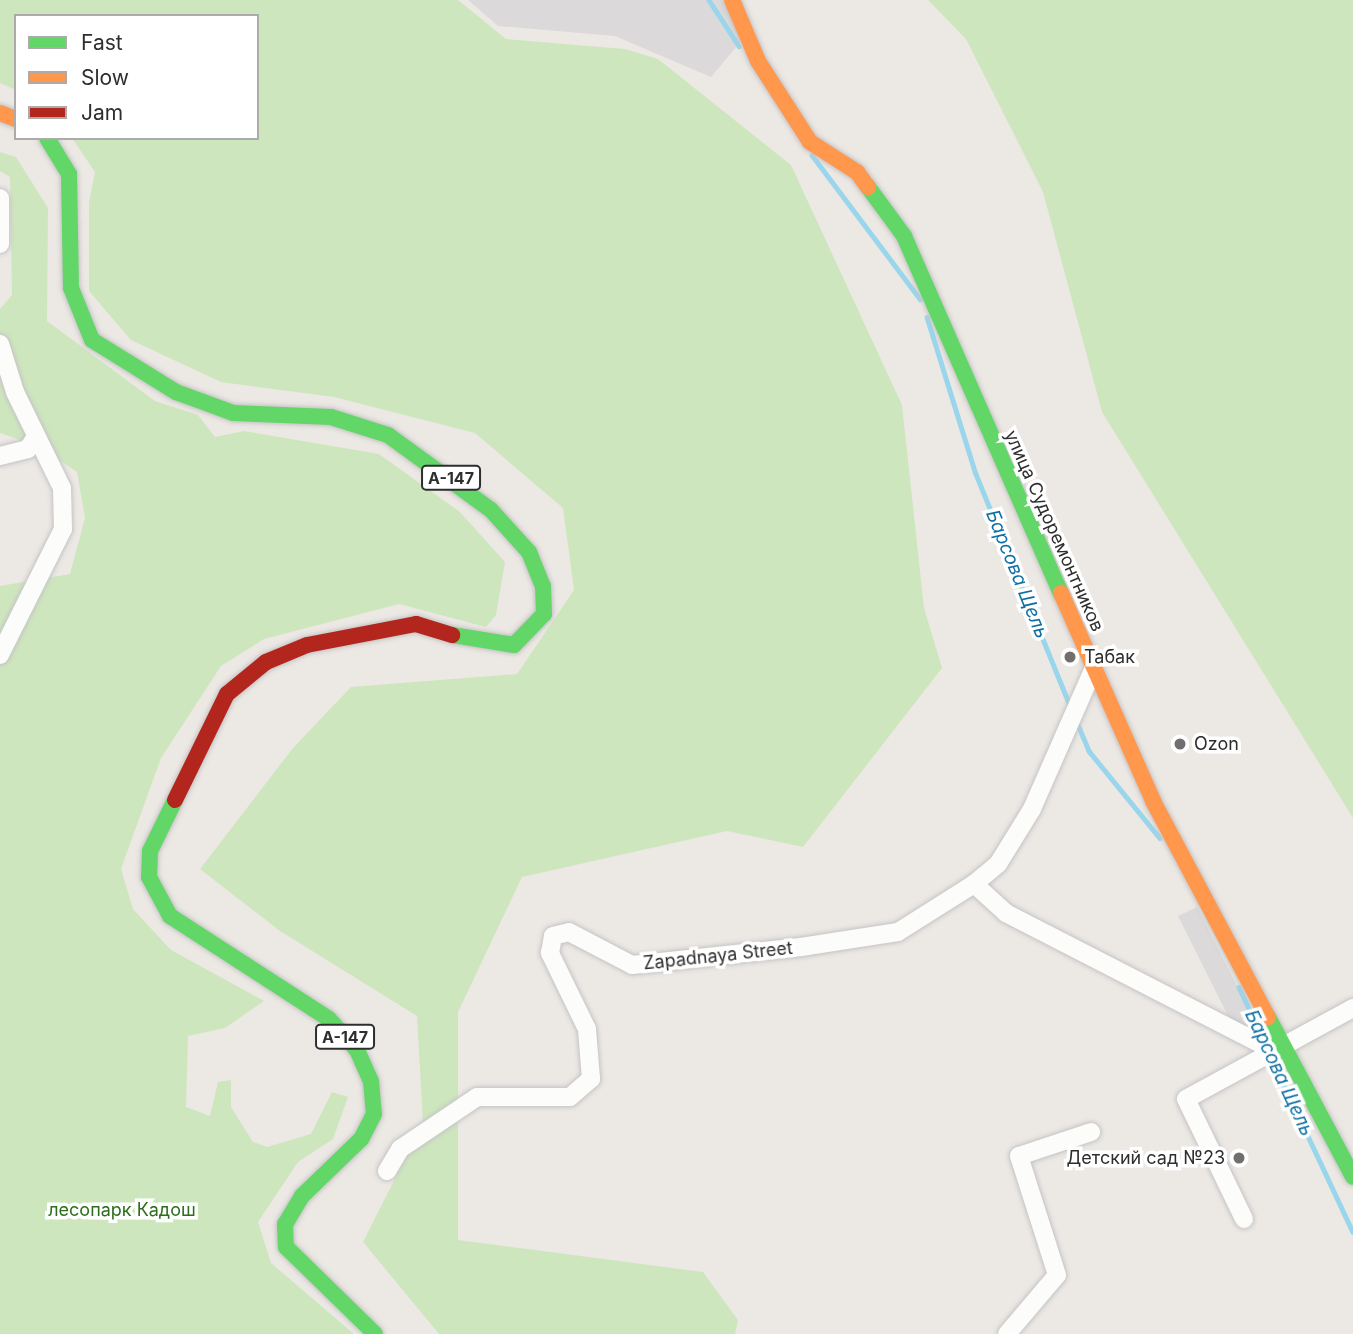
<!DOCTYPE html>
<html>
<head>
<meta charset="utf-8">
<style>
  body { margin:0 }
  #map { position:relative; width:1353px; height:1334px; overflow:hidden; background:#ece8e4; font-family:Inter,sans-serif }
  div>[style] { position:absolute }
  .industrial>* { inset:0; background:#dcd9db }
  .green>* { inset:0; background:#cee6be }
  .stream>* { height:4.5px; margin:-2.25px; padding:0 2.25px; transform-origin:2.25px; border-radius:2.25px; background:#99d6ec }
  .roads { filter:drop-shadow(0 0 2px #c5c4c5) drop-shadow(0 0 2px #c5c4c5) }
  .street>* { height:18px; margin:-9px; padding:0 9px; transform-origin:9px; border-radius:9px; background:#fcfcfb }
  .fast>* { height:16px; margin:-8px; padding:0 8px; transform-origin:8px; border-radius:8px; background:#63d668 }
  .slow>* { height:16px; margin:-8px; padding:0 8px; transform-origin:8px; border-radius:8px; background:#ff974d }
  .jam>* { height:16px; margin:-8px; padding:0 8px; transform-origin:8px; border-radius:8px; background:#b3261e }
  .dots>* { width:19px; height:19px; translate:-50% -50%; box-sizing:border-box; border:4px solid #fff; border-radius:50% }
  span { translate:-50% -50%; white-space:nowrap; text-align:center; line-height:1.15; -webkit-text-stroke:7px #fff; paint-order:stroke }
  .shield-label span { padding:2px 5px; background:#fff; border:2px solid; border-radius:5px; -webkit-text-stroke-width:0 }
  .shield-label { font-size:16px; color:#2e2e2e; font-weight:700 }
  .street-label { font-size:18px; color:#2e2e2e }
  .poi-label { font-size:18px; color:#2e2e2e }
  .left { translate:0 -50%; text-align:left }
  .right { translate:-100% -50%; text-align:right }
  .park-label { font-size:18px; color:#2c6e1b }
  .water-label { font-size:19px; color:#0d6fa3; font-style:italic }
  .legend { position:absolute; left:14px; top:14px; width:245px; height:126px; box-sizing:border-box; background:#fff; border:2px solid #ababab; margin:0; padding:9px 12px; list-style:none; font-size:21px; color:#2e2e2e }
  .legend li { display:flex; align-items:center; gap:14px; height:35px }
  .legend b { width:35px; border:2px solid #ababab }
</style>
</head>
<body>
<div id="map">
  <div class="industrial">
    <i style="clip-path:polygon(468px 0,731px 0,749px 32px,711px 77px,615px 36px,498px 26px)"></i>
    <i style="clip-path:polygon(1197px 907px,1259px 1029px,1247px 1034px,1231px 1022px,1178px 916px)"></i>
  </div>
  <div class="green">
    <i style="clip-path:polygon(0 0,458px 0,506px 39px,625px 49px,658px 59px,791px 165px,902px 405px,924px 608px,942px 668px,803px 847px,727px 831px,522px 877px,458px 1012px,458px 1240px,703px 1272px,738px 1320px,735px 1334px,439px 1334px,363px 1242px,423px 1123px,417px 1016px,280px 931px,200px 869px,293px 748px,351px 687px,517px 674px,574px 590px,563px 508px,475px 433px,334px 397px,221px 382px,131px 340px,89px 291px,89px 203px,95px 172px,72px 138px,257px 138px,257px 16px,16px 16px,16px 90px,0 83px)"></i>
    <i style="clip-path:polygon(928px 0,1353px 0,1353px 818px,1102px 412px,1043px 192px,966px 39px)"></i>
    <i style="clip-path:polygon(0 152px,16px 157px,48px 208px,47px 321px,155px 401px,198px 415px,215px 437px,244px 431px,379px 454px,460px 512px,505px 562px,496px 615px,486px 627px,399px 604px,264px 639px,221px 666px,161px 758px,121px 869px,133px 909px,171px 950px,264px 1001px,225px 1028px,188px 1036px,186px 1107px,210px 1116px,218px 1082px,231px 1080px,231px 1107px,253px 1142px,267px 1147px,311px 1134px,332px 1092px,348px 1097px,333px 1139px,298px 1162px,258px 1222px,271px 1263px,354px 1334px,0 1334px,0 586px,70px 574px,85px 518px,77px 472px,38px 446px,0 433px,0 309px,12px 295px,10px 177px,0 171px)"></i>
  </div>
  <div class="stream">
    <i style="left:709px;top:0;width:55px;rotate:56.9deg"></i>
    <i style="left:812px;top:155px;width:180px;rotate:53.1deg"></i>
    <i style="left:927px;top:317px;width:164px;rotate:72.7deg"></i>
    <i style="left:976px;top:474px;width:250px;rotate:67.9deg"></i>
    <i style="left:1076px;top:720px;width:34px;rotate:67deg"></i>
    <i style="left:1089px;top:751px;width:112px;rotate:50.8deg"></i>
    <i style="left:1239px;top:987px;width:54px;rotate:64.9deg"></i>
    <i style="left:1271px;top:1057px;width:193px;rotate:64.9deg"></i>
  </div>
  <div class="roads">
    <div class="street">
      <i style="left:0;top:198px;width:46px;rotate:90deg"></i>
      <i style="left:0;top:344px;width:50px;rotate:72.6deg"></i>
      <i style="left:15px;top:392px;width:107px;rotate:63.9deg"></i>
      <i style="left:62px;top:488px;width:41px;rotate:88.6deg"></i>
      <i style="left:63px;top:529px;width:141px;rotate:116.6deg"></i>
      <i style="left:0;top:456px;width:29px;rotate:-14deg"></i>
      <i style="left:28px;top:449px;width:15px;rotate:-58deg"></i>
      <i style="left:974px;top:884px;width:43px;rotate:42.2deg"></i>
      <i style="left:1006px;top:913px;width:300px;rotate:27.2deg"></i>
      <i style="left:387px;top:1171px;width:26px;rotate:-59deg"></i>
      <i style="left:400px;top:1149px;width:93px;rotate:-34deg"></i>
      <i style="left:477px;top:1097px;width:93px"></i>
      <i style="left:570px;top:1097px;width:28px;rotate:-41deg"></i>
      <i style="left:591px;top:1079px;width:50px;rotate:-94.6deg"></i>
      <i style="left:587px;top:1029px;width:85px;rotate:-116deg"></i>
      <i style="left:550px;top:953px;width:17px;rotate:-80deg"></i>
      <i style="left:553px;top:936px;width:16px;rotate:-14deg"></i>
      <i style="left:569px;top:932px;width:71px;rotate:27.6deg"></i>
      <i style="left:632px;top:965px;width:170px;rotate:-6.1deg"></i>
      <i style="left:801px;top:947px;width:98px;rotate:-8.8deg"></i>
      <i style="left:898px;top:932px;width:90px;rotate:-32.3deg"></i>
      <i style="left:974px;top:884px;width:31px;rotate:-40deg"></i>
      <i style="left:998px;top:864px;width:65px;rotate:-58.3deg"></i>
      <i style="left:1032px;top:809px;width:152px;rotate:-66.3deg"></i>
      <i style="left:1244px;top:1219px;width:133px;rotate:-115.8deg"></i>
      <i style="left:1186px;top:1099px;width:190px;rotate:-28.6deg"></i>
      <i style="left:1007px;top:1334px;width:77px;rotate:-49.7deg"></i>
      <i style="left:1057px;top:1275px;width:125px;rotate:-107.7deg"></i>
      <i style="left:1019px;top:1156px;width:76px;rotate:-18.4deg"></i>
    </div>
    <div class="fast">
      <i style="left:47px;top:138px;width:42px;rotate:58.6deg"></i>
      <i style="left:69px;top:174px;width:114px;rotate:89deg"></i>
      <i style="left:71px;top:288px;width:56px;rotate:68deg"></i>
      <i style="left:92px;top:340px;width:99px;rotate:31.8deg"></i>
      <i style="left:176px;top:392px;width:61px;rotate:20.2deg"></i>
      <i style="left:233px;top:413px;width:98px;rotate:2.3deg"></i>
      <i style="left:331px;top:417px;width:60px;rotate:17.5deg"></i>
      <i style="left:388px;top:435px;width:127px;rotate:36.1deg"></i>
      <i style="left:491px;top:510px;width:57px;rotate:47.9deg"></i>
      <i style="left:529px;top:552px;width:37px;rotate:68deg"></i>
      <i style="left:543px;top:586px;width:28px;rotate:88deg"></i>
      <i style="left:544px;top:614px;width:43px;rotate:134.1deg"></i>
      <i style="left:514px;top:645px;width:63px;rotate:-170.8deg"></i>
      <i style="left:868px;top:187px;width:61px;rotate:53.7deg"></i>
      <i style="left:904px;top:236px;width:390px;rotate:66.3deg"></i>
      <i style="left:175px;top:800px;width:57px;rotate:116.1deg"></i>
      <i style="left:150px;top:851px;width:26px;rotate:92deg"></i>
      <i style="left:149px;top:877px;width:44px;rotate:61.7deg"></i>
      <i style="left:170px;top:916px;width:189px;rotate:32.9deg"></i>
      <i style="left:329px;top:1019px;width:42px;rotate:47.9deg"></i>
      <i style="left:357px;top:1050px;width:34px;rotate:66deg"></i>
      <i style="left:371px;top:1081px;width:33px;rotate:85deg"></i>
      <i style="left:374px;top:1114px;width:28px;rotate:117deg"></i>
      <i style="left:361px;top:1139px;width:82px;rotate:136deg"></i>
      <i style="left:302px;top:1196px;width:33px;rotate:121deg"></i>
      <i style="left:285px;top:1224px;width:23px;rotate:88deg"></i>
      <i style="left:286px;top:1247px;width:124px;rotate:44.3deg"></i>
      <i style="left:1268px;top:1017px;width:181px;rotate:62deg"></i>
    </div>
    <div class="slow">
      <i style="left:732px;top:0;width:66px;rotate:66.9deg"></i>
      <i style="left:758px;top:61px;width:96px;rotate:57.3deg"></i>
      <i style="left:810px;top:142px;width:56px;rotate:32.6deg"></i>
      <i style="left:857px;top:172px;width:19px;rotate:54deg"></i>
      <i style="left:0;top:113px;width:17px;rotate:21deg"></i>
      <i style="left:1061px;top:593px;width:227px;rotate:66.1deg"></i>
      <i style="left:1153px;top:801px;width:245px;rotate:62deg"></i>
    </div>
    <div class="jam">
      <i style="left:175px;top:800px;width:118px;rotate:-63.9deg"></i>
      <i style="left:227px;top:694px;width:50px;rotate:-39.4deg"></i>
      <i style="left:266px;top:662px;width:44px;rotate:-22.5deg"></i>
      <i style="left:307px;top:645px;width:111px;rotate:-10.9deg"></i>
      <i style="left:416px;top:624px;width:38px;rotate:17deg"></i>
    </div>
  </div>
  <div class="dots">
    <i style="left:1070px;top:657px;background:#706f6e"></i>
    <i style="left:1180px;top:744px;background:#706f6e"></i>
    <i style="left:1239px;top:1158px;background:#706f6e"></i>
  </div>
  <div class="shield-label">
    <span style="left:451px;top:478px">А-147</span>
    <span style="left:345px;top:1037px">А-147</span>
  </div>
  <div class="street-label">
    <span style="left:1054px;top:531px;rotate:66deg">улица Судоремонтников</span>
    <span style="left:718px;top:956px;rotate:-6deg">Zapadnaya Street</span>
  </div>
  <div class="poi-label">
    <span class="left" style="left:1084px;top:657px">Табак</span>
    <span class="left" style="left:1194px;top:744px">Ozon</span>
    <span class="right" style="left:1225px;top:1158px">Детский сад №23</span>
  </div>
  <div class="park-label">
    <span style="left:122px;top:1210px">лесопарк Кадош</span>
  </div>
  <div class="water-label">
    <span style="left:1017px;top:574px;rotate:68deg">Барсова Щель</span>
    <span style="left:1279px;top:1073px;rotate:65deg">Барсова Щель</span>
  </div>
  <ul class="legend">
  <li><b style="height:9px;background:#63d668"></b>Fast</li>
  <li><b style="height:9px;background:#ff974d"></b>Slow</li>
  <li><b style="height:9px;background:#b3261e"></b>Jam</li>
  </ul>
</div>
</body>
</html>
